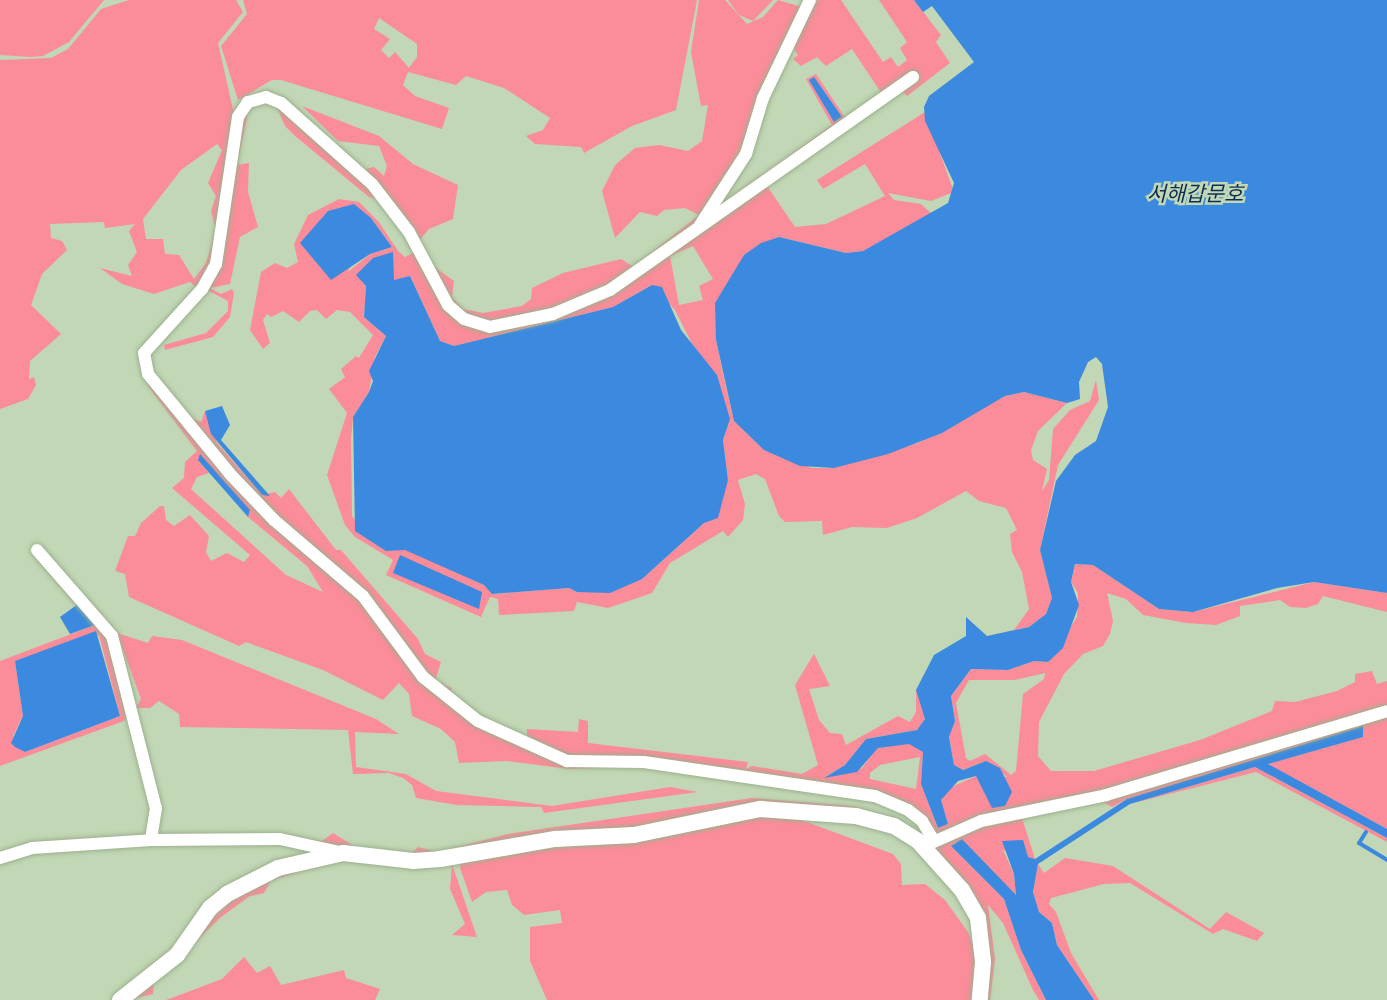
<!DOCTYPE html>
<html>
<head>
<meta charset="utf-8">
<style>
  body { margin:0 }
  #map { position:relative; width:1387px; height:1000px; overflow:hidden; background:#c2d7b5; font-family:"Golos Text","Noto Sans KR",sans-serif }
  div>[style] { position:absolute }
  .green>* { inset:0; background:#fb8c99 }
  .water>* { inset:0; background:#3b8adf }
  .stream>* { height:4px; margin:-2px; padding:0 2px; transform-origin:2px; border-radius:2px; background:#3b8adf }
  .roads { filter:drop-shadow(0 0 2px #9cb08e) drop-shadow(0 0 2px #9cb08e) }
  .street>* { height:12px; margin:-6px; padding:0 6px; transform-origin:6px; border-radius:6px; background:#fff }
  .secondary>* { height:16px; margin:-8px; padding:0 8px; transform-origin:8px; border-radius:8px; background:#fff }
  span { translate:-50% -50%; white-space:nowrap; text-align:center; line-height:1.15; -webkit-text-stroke:5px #c2d7b5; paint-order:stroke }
  .water-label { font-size:21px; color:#0e2e50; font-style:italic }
</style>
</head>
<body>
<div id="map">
  <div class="green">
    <i style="clip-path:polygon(0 0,104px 0,69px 42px,43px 56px,30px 57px,0 55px)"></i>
    <i style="clip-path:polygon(evenodd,129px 0,236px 0,243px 12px,218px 43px,235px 118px,220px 240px,198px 289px,190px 282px,154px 294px,122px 284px,100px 268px,132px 276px,128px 265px,137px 252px,129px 231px,135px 224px,105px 228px,104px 222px,50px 224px,51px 238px,62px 241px,67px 250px,42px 274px,31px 305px,61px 334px,30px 361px,29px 379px,34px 377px,36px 385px,28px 399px,0 409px,0 60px,51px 58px,68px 49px,101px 9px,129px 0,217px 144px,222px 150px,208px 183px,216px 196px,211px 211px,216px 230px,206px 263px,194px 279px,179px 255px,165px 254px,163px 239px,146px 239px,143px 219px,181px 170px,217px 144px)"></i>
    <i style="clip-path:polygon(evenodd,243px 0,697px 0,676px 110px,632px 126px,584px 153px,581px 147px,535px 144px,526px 136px,543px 130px,550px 118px,504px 88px,466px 76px,456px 85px,408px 72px,403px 85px,415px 96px,449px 108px,442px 129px,281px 80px,272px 80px,238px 100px,221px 46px,247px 14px,243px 0,379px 18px,417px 44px,417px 57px,409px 68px,395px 52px,389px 58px,381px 50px,390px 39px,374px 29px,379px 18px)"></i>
    <i style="clip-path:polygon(699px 0,725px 0,747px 24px,763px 17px,778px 0,802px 7px,735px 168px,707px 203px,698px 225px,640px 267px,637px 264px,699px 215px,685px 208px,664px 210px,657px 216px,640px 212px,615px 238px,602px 191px,615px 165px,635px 148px,659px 145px,688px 151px,702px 141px,708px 105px,701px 106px,691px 52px)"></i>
    <i style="clip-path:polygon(728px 0,773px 0,753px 21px,739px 15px)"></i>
    <i style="clip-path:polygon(817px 0,841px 0,883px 62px,891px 57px,898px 67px,907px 60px,900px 48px,907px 42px,879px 0,914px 0,941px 35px,936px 42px,950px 63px,907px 96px,901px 90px,882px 94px,852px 49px,826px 66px,817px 57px,801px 66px,793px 59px,798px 55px,793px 47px,807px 8px)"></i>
    <i style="clip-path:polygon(816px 74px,846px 119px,706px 216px,832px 125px,806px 79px)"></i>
    <i style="clip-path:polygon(276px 105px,385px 202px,369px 197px,295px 136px,285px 126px)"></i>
    <i style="clip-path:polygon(302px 106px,379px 136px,413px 164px,458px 185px,453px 219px,429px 229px,418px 242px,361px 170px,374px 167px,384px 176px,387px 166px,379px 146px,338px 141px)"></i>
    <i style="clip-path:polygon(249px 109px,237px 165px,249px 163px,248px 192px,258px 227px,240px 237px,230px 284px,210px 288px,221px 294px,232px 289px,234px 293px,230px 317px,213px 337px,165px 350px,164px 345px,206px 333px,228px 311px,228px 301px,207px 290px,240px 121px)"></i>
    <i style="clip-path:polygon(evenodd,925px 112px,954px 192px,931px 201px,888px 193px,894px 200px,921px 204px,932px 214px,863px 251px,846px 253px,779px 237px,744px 255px,716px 340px,723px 374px,734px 421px,764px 450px,812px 468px,834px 468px,918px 443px,1005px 396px,1024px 392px,1067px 403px,1038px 431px,1031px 450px,1033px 460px,1047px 469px,1042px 491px,1049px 480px,1053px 429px,1070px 410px,1090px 401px,1096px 380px,1099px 400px,1058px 465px,1040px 550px,1052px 598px,1046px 614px,1029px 627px,1014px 630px,1029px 609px,1022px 572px,1012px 552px,1010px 534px,1017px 530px,1006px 508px,979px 501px,966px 491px,917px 518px,887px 528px,852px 527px,823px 535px,822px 521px,785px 522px,779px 516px,765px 479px,756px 474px,738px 480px,745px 504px,743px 520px,728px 537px,723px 531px,670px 563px,652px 593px,608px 608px,577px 602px,574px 611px,499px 615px,498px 599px,490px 597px,481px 617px,386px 575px,393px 560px,355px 537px,345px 525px,327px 475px,347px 413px,329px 389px,345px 377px,341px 369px,356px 356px,359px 358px,373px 335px,350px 312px,337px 310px,326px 319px,317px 310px,310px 311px,299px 322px,283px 311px,271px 317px,267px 314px,263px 320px,270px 343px,263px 349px,250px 330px,261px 272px,275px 263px,287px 268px,298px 262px,294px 244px,308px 215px,339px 199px,359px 202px,379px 222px,398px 251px,405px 257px,417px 251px,468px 326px,580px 308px,765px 183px,795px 227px,826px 224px,885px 196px,865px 164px,823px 189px,817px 180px,925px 112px,371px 218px,392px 247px,370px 254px,348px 272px,371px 218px,925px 112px,693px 246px,713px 279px,699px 286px,703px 300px,679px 305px,670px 256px,693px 246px,925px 112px,356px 274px,394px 281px,410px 276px,440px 341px,454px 346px,613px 307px,652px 285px,675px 310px,730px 419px,723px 440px,728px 480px,704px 523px,642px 579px,577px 592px,569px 588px,493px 594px,484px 585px,439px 564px,405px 550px,386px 550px,371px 540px,352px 516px,351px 439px,353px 417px,369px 392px,375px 357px,386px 336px,364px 317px,366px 286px,356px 274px)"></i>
    <i style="clip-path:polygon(621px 259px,637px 269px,578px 303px,506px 322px,477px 321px,456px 309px,429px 263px,454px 281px,452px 297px,463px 309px,483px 313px,522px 306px,531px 299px,532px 288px,563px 273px)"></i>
    <i style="clip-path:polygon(evenodd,144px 373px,190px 434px,367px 604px,406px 657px,488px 732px,547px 757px,646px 766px,569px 769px,507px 761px,459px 763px,455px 742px,441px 729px,412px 716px,409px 694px,399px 683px,383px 700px,323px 670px,246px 642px,239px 646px,129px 597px,125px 574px,115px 571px,128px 536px,135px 536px,141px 523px,160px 506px,164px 506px,166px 520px,174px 526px,190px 515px,209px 536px,206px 552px,211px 561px,227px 553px,244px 562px,250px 555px,172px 488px,184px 478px,185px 462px,197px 451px,148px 386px,144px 373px,198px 460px,250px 510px,248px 517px,307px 566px,323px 592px,286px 575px,191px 489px,197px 477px,209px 473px,198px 460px)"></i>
    <i style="clip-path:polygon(164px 387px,192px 418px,201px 422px,205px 411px,217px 443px,262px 495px,275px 492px,281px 498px,289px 489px,336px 550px,341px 550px,418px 639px,425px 654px,441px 662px,435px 681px,452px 688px,448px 696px,433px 683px,387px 619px,251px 494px)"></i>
    <i style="clip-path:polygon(evenodd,1075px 564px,1093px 565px,1159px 609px,1193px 612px,1314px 582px,1387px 593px,1387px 612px,1323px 596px,1318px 604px,1306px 608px,1290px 607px,1280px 600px,1240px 606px,1240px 616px,1216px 625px,1186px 623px,1143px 615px,1126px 599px,1107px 593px,1113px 621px,1110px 634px,1103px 646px,1083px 654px,1064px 674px,1039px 722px,1038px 756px,1051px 771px,1094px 771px,1200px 740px,1272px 711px,1275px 701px,1295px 702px,1337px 691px,1355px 682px,1355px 674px,1372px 671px,1377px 684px,1387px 681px,1387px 706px,1103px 792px,939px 833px,874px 793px,568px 759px,527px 737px,527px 729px,578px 732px,579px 719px,588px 721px,588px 743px,748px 762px,746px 769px,752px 766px,802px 774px,818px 765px,795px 685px,814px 654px,830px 686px,809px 689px,819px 720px,830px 733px,842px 734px,846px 745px,898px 716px,910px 722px,916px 712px,916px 690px,921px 694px,925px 719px,917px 730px,866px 739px,845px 765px,825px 777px,862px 768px,877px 748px,909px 743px,923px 752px,921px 784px,938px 828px,948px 824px,940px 800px,947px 789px,976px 776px,1007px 777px,986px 761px,962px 770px,954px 765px,949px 736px,955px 721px,951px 696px,971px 669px,1008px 670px,1034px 661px,1048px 662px,1077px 617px,1078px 593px,1071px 582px,1075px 564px,1045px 673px,1044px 679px,1023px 694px,1016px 771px,1011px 775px,985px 754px,970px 761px,966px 758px,956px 703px,969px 680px,1015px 680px,1045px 673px,1075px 564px,920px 757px,916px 789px,870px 779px,870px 773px,880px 765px,920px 757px)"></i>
    <i style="clip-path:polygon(evenodd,95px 625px,110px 637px,127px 716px,124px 721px,0 766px,0 661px,95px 625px,99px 635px,120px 716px,25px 752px,13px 736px,23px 716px,15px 661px,99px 635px)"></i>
    <i style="clip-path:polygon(117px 633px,148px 643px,152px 636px,182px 640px,376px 719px,399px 734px,355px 732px,356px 767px,406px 774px,436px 791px,552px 806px,670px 787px,698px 792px,544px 813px,541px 807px,457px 805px,416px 798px,412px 785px,403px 778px,389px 773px,353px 774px,348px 730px,180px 727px,179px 714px,159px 701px,150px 708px,136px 708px,141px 699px)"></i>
    <i style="clip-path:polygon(1387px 713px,1387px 829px,1267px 764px,1363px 737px,1127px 799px,1112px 807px,1101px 801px,1022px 818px,1035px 859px,1003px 850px,1014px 874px,1016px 896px,962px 839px,951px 846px,1004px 899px,1021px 950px,1046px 1000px,1039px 1000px,1033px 990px,1003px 923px,988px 905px,995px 959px,990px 1000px,983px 1000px,984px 931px,931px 847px,947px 836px)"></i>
    <i style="clip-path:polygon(1255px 767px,1387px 838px,1387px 842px,1256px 772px,1130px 804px)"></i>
    <i style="clip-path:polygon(752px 798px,851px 806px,897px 820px,788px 807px,413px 859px,311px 841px,157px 834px,276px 834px,322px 841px,333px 833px,357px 848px,409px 856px,418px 847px,438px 852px,508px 834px)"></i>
    <i style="clip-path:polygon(evenodd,760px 812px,859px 819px,899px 831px,918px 844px,952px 880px,976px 922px,981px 947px,978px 1000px,547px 1000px,530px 961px,530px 927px,562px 923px,560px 910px,524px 915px,512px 905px,507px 890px,486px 892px,472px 902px,460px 868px,461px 858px,511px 846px,635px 837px,760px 812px,788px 815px,859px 821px,906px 837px,964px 902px,977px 934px,979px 960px,968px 932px,945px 900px,925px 884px,902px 885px,901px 864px,893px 854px,788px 815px)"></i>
    <i style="clip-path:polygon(345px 856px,271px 881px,264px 893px,250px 896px,221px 917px,154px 982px,153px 994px,127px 1000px,248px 885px)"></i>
    <i style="clip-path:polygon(1065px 858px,1113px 866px,1210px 929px,1226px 912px,1264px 933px,1257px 941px,1223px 929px,1213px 934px,1130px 883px,1104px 884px,1051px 898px,1049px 904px,1056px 912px,1071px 953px,1099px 1000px,1094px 1000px,1057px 945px,1052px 923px,1039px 912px,1033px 892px,1038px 864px,1044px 873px)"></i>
    <i style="clip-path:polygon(452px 864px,477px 937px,452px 935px,465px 924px,450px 889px)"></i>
    <i style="clip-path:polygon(244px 957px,257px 973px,270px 966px,281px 985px,344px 970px,346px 978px,380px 989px,375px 1000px,166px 1000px,222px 979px)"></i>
  </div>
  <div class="water">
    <i style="clip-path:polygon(914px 0,1387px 0,1387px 593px,1314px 582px,1277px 588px,1193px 612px,1159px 609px,1093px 565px,1075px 564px,1071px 582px,1079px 605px,1063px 648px,1048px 662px,1034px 661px,1008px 670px,971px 669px,951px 696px,955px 721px,949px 737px,954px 765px,963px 770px,986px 761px,1000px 768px,1012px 792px,1005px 806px,992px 808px,976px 776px,958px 781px,941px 800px,948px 824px,938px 828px,921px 784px,923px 752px,909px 744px,878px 748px,857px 772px,824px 778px,845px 765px,866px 739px,917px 730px,925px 719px,916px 690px,934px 655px,966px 636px,966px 617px,987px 636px,1029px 627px,1046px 614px,1052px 598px,1040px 550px,1056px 481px,1075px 455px,1096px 441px,1108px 407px,1102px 364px,1096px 357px,1088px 362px,1079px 382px,1080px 399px,1067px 403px,1024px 392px,1005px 396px,942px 433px,888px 454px,834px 468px,800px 466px,764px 450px,734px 421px,716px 340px,715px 303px,744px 255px,761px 243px,779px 237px,846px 253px,863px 251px,948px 203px,954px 183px,925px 121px,924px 107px,929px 96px,974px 62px,932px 6px,923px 12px)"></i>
    <i style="clip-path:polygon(814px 77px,842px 117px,834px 122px,809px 80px)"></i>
    <i style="clip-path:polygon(354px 204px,371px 218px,392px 247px,370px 254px,331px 280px,300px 243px,328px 211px)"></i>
    <i style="clip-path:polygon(393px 252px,394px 280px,410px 276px,440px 341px,454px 346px,613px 307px,652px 285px,662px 287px,681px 330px,717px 375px,730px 419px,723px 440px,728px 480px,718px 518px,704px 523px,642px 579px,610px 593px,577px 592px,569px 588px,492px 594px,484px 585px,405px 550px,386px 551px,355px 531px,353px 417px,369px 392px,373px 381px,369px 371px,386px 336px,364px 317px,366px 286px,356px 275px,373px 258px)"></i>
    <i style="clip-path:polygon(222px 406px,230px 425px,221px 440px,270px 496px,262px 495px,211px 434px,205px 411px)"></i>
    <i style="clip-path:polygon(200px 454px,250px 510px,248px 517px,198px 460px)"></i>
    <i style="clip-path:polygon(400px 555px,482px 592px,479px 609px,393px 573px)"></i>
    <i style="clip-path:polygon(78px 604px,95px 625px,70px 634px,60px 617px)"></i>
    <i style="clip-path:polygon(96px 631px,120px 716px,25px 752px,15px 747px,11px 743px,23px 716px,15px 661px)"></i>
    <i style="clip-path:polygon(1363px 726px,1363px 737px,1268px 764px,1387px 829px,1387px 838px,1255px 767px,1130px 804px,1038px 864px,1033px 892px,1039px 912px,1052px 923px,1057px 945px,1094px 1000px,1046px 1000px,1021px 950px,1004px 899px,951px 846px,962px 839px,1016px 895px,1014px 874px,1002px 841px,1023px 840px,1028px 857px,1035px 859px,1127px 799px)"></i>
  </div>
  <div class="stream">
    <i style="left:1366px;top:832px;width:13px;rotate:122deg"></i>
    <i style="left:1359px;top:843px;width:33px;rotate:31deg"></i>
  </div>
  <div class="roads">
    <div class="street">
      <i style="left:913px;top:77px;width:370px;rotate:144.9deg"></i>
      <i style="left:610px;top:290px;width:62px;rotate:157.2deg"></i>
      <i style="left:553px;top:314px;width:64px;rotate:168.3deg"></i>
      <i style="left:490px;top:327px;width:27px;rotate:-163deg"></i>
      <i style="left:464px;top:319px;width:21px;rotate:-139deg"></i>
      <i style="left:448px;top:305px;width:83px;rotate:-118.1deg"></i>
      <i style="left:409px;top:232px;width:61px;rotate:-127.6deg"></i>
      <i style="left:372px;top:184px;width:122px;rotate:-138.3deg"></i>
      <i style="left:281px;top:103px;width:16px;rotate:-158deg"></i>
      <i style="left:266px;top:97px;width:19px;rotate:164deg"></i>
      <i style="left:248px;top:102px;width:18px;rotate:124deg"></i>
      <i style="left:238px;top:117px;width:149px;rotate:98.5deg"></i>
      <i style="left:216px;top:264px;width:29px;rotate:119deg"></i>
      <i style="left:202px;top:289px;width:86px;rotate:132.2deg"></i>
      <i style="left:144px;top:353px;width:21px;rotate:79deg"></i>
      <i style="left:148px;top:374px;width:129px;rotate:50.6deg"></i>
      <i style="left:230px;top:474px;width:64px;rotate:46.3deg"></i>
      <i style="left:274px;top:520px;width:117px;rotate:40.5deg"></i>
      <i style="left:363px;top:596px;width:101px;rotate:53.5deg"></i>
      <i style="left:423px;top:677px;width:70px;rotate:38.7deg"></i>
      <i style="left:478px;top:721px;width:98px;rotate:24.2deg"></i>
      <i style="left:567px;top:761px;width:77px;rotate:0.7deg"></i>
      <i style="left:644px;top:762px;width:233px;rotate:8.4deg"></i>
      <i style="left:875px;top:796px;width:36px;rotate:23deg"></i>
      <i style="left:908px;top:810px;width:18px;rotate:38deg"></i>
      <i style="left:922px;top:821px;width:21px;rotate:59deg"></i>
      <i style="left:700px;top:225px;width:85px;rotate:-57.1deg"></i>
      <i style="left:746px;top:154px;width:59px;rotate:-73.1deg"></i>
      <i style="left:763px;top:98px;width:109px;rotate:-64.4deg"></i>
      <i style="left:37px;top:550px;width:114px;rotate:48.9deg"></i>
      <i style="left:112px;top:636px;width:178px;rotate:75.7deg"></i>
      <i style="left:156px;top:808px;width:32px;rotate:99deg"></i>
      <i style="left:929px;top:844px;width:57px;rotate:-23.9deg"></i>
      <i style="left:981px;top:821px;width:128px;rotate:-11.7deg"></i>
      <i style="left:1106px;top:795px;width:293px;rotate:-16.6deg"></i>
      <i style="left:0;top:858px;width:34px;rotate:-17deg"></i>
      <i style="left:32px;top:848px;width:119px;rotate:-3.8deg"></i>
      <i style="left:151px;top:840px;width:129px;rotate:-0.4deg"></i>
      <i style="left:280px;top:839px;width:60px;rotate:12.4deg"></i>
    </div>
    <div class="secondary">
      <i style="left:120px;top:1000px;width:73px;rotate:-38.3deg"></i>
      <i style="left:177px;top:955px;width:57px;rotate:-54.9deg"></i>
      <i style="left:210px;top:908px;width:22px;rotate:-39deg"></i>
      <i style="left:227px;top:894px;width:57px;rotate:-27deg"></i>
      <i style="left:278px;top:868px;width:67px;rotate:-13deg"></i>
      <i style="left:343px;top:853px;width:70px;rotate:6.5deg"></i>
      <i style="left:413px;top:861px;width:27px;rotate:-4deg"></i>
      <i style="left:440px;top:859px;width:117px;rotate:-9.9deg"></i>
      <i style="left:555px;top:839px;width:79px;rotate:-2.9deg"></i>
      <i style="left:634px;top:835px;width:129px;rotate:-11.7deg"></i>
      <i style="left:760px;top:809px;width:96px;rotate:4.2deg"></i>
      <i style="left:856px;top:816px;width:39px;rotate:15deg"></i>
      <i style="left:894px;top:826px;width:28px;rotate:32deg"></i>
      <i style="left:918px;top:841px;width:66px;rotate:48.1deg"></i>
      <i style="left:962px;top:890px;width:32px;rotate:60deg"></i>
      <i style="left:978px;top:918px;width:44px;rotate:83.5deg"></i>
      <i style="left:983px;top:962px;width:38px;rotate:95deg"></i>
    </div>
  </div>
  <div class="water-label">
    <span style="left:1195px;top:193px">서해갑문호</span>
  </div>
</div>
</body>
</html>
